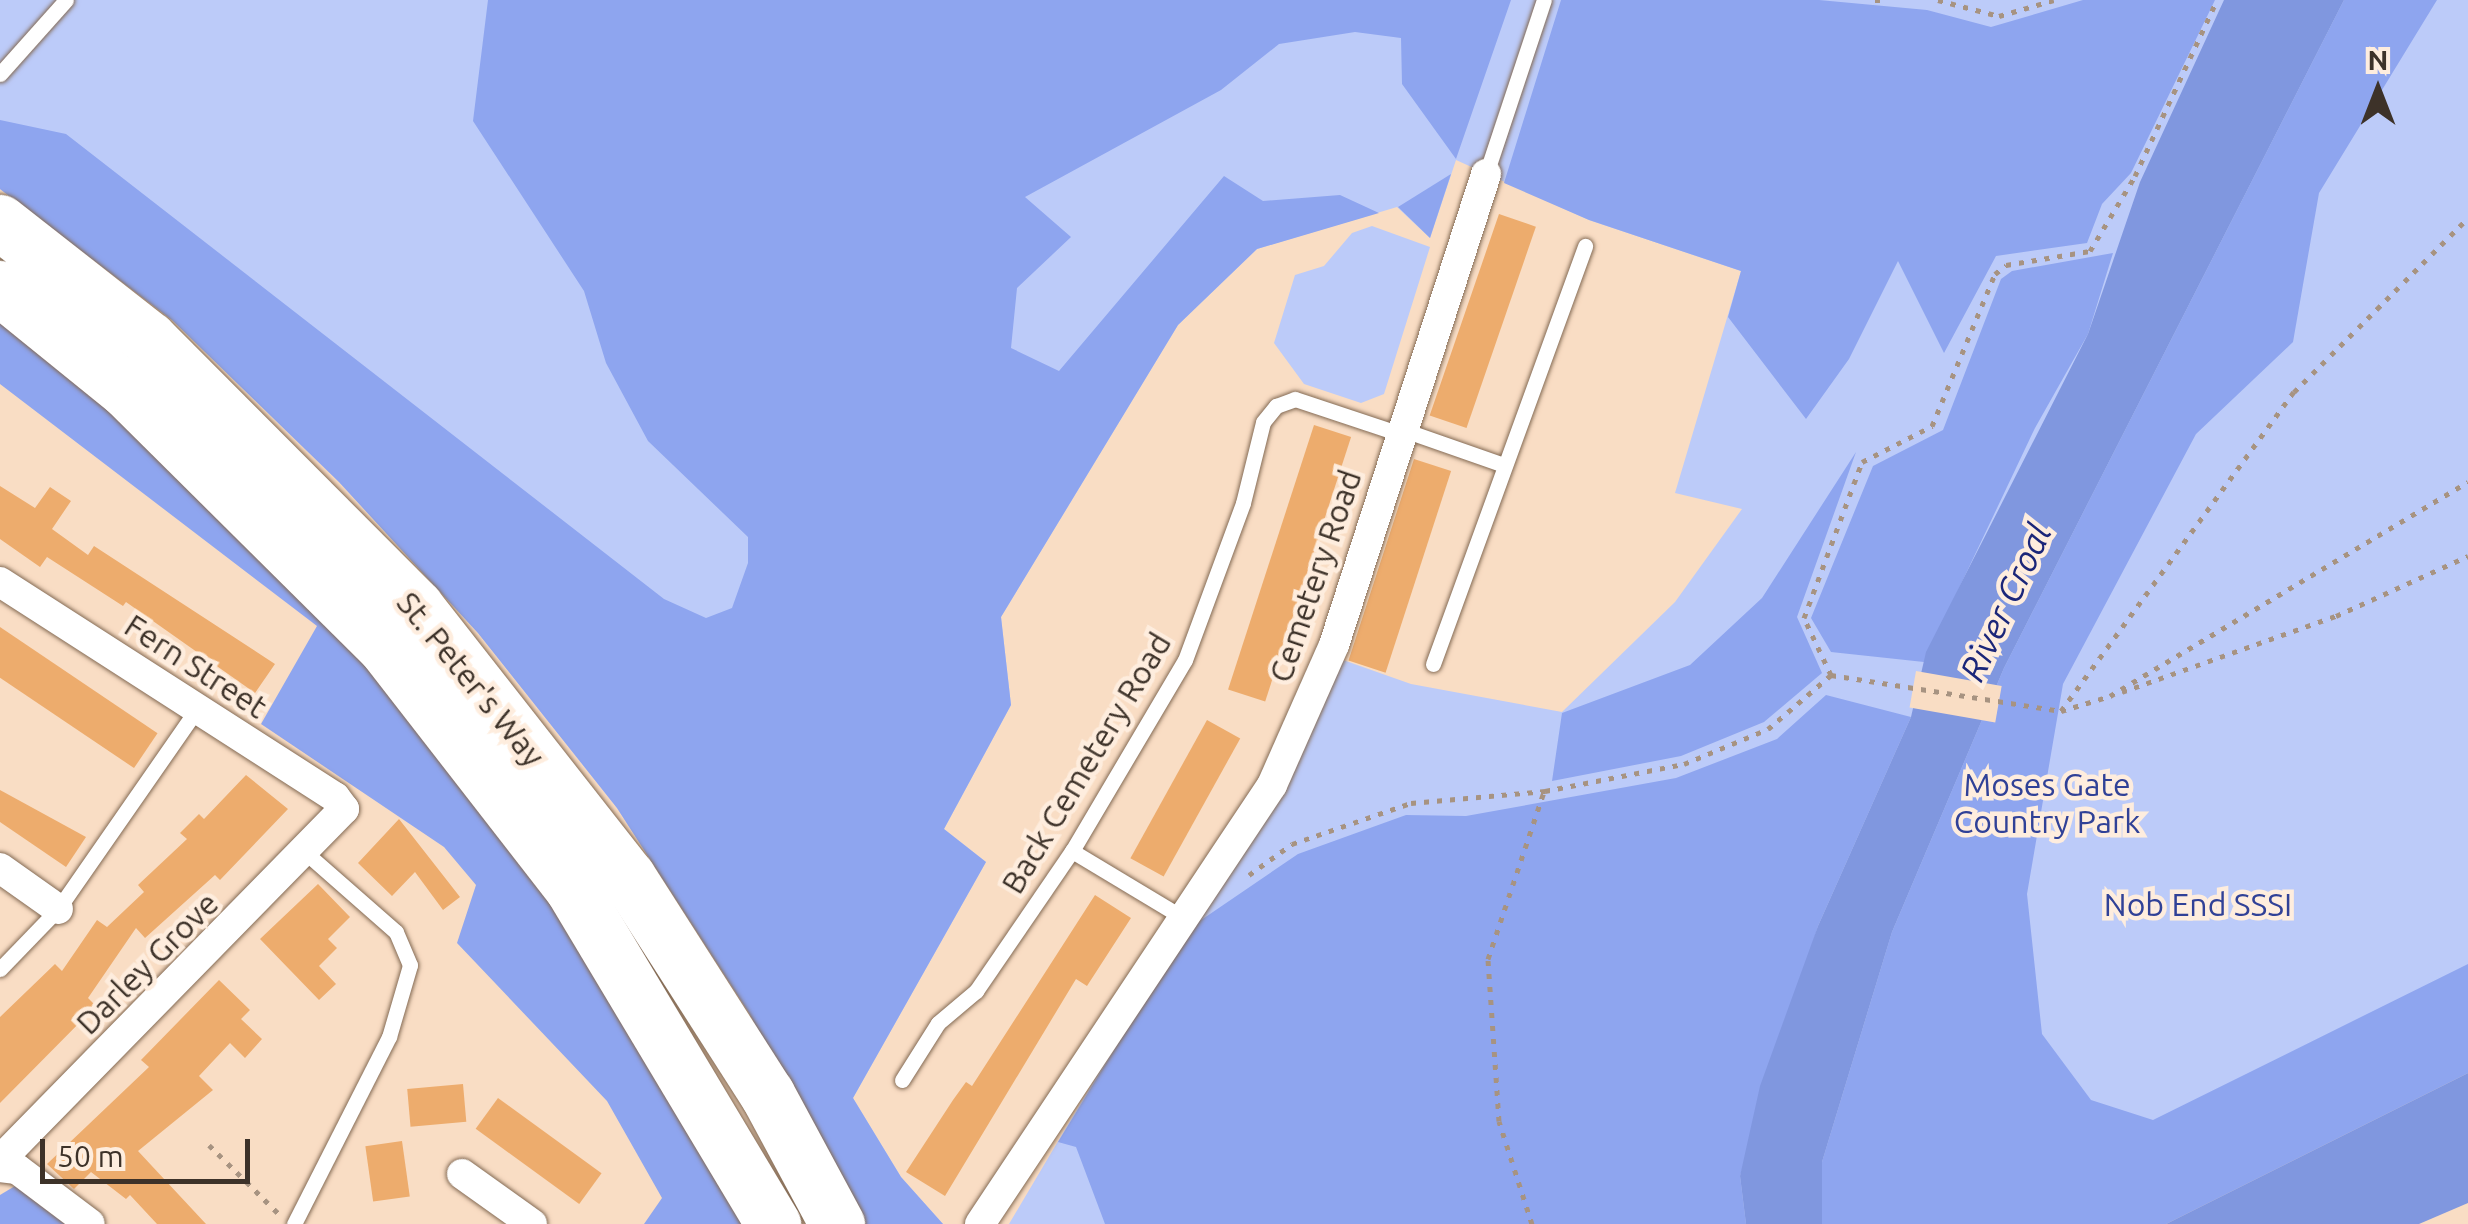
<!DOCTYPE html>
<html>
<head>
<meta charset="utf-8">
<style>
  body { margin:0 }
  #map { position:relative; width:2468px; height:1224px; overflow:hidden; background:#f9ddc4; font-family:Ubuntu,sans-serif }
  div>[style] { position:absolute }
  .green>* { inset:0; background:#bccbf9 }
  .forest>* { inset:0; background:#8ea5ef }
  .water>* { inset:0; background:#8097df }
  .pier>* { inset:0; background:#f9ddc4; transform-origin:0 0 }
  .building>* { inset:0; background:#edac6d; transform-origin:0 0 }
  .path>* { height:5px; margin-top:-2.5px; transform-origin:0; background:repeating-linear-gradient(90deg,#a79381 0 5px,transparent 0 13px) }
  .roads { filter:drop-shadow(0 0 2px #836a54) drop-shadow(0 0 2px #836a54) }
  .lane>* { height:15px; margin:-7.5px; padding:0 7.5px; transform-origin:7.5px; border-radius:7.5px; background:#fff }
  .street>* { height:30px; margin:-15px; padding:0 15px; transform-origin:15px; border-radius:15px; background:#fff }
  .highway>* { height:55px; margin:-27.5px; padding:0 27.5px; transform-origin:27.5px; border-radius:27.5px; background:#fff }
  span { translate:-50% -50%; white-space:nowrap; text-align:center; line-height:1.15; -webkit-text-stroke:9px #feedde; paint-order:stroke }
  .street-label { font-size:32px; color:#3d3229 }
  .park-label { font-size:32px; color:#304197 }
  .water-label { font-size:35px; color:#1b2679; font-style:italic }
  .north { position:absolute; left:2328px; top:40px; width:100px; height:100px; -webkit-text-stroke:8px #feedde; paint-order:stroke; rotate:0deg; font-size:28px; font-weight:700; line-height:40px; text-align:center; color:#3d3229 }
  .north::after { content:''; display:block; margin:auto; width:35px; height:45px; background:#3d3229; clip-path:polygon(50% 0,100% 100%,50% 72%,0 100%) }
  .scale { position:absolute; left:40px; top:1139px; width:210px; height:45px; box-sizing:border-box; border:5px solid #3d3229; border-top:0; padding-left:12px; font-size:30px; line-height:35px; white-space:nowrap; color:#3d3229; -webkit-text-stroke:8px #feedde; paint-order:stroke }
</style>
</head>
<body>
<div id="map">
  <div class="green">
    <i style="clip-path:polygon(0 0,2468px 0,2468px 1073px,2166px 1224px,1009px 1224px,1343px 660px,1411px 684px,1562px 712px,1675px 602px,1742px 509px,1675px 493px,1741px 271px,1589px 220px,1456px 160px,1430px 238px,1397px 207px,1257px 249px,1178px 325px,1001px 617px,1011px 705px,944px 829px,986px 862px,853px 1098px,901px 1177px,943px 1224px,864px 1224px,749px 1013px,617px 808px,478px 633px,339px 482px,172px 320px,0 189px)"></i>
    <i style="clip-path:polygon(1372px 226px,1430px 247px,1384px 394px,1361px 403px,1304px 384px,1274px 343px,1295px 275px,1324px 266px,1352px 233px)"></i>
  </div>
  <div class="forest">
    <i style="clip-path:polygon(488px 0,1511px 0,1456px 159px,1402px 84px,1401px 38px,1355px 32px,1279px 44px,1221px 90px,1025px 197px,1071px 237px,1017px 288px,1011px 348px,1059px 371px,1224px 176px,1263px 201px,1340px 195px,1379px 213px,1257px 249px,1178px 325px,1001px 617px,1011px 705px,944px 829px,986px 862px,853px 1098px,901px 1177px,943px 1224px,864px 1224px,749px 1013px,617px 808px,478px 633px,339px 482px,172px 320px,0 189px,0 120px,66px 134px,664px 599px,706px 618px,732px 608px,748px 563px,748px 537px,648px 441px,606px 363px,584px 291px,473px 121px)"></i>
    <i style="clip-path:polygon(1561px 0,1819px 0,1927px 10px,1991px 27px,2083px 0,2215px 0,2131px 173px,2102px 204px,2087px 243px,1996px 256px,1944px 353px,1898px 261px,1849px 359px,1806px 419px,1728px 317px,1741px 271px,1589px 220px,1504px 183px)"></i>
    <i style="clip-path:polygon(2344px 0,2437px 0,2319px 193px,2293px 342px,2196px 434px,2063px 684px,2027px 894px,2042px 1034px,2091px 1100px,2153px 1120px,2468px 964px,2468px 1073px,2166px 1224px,1822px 1224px,1822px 1162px,1892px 932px,2004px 668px)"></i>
    <i style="clip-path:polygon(1451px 174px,1430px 238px,1398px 207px)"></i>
    <i style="clip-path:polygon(2113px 253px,2088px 334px,2035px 428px,1924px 662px,1831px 652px,1811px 618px,1873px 466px,1943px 430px,2001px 279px,2012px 271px)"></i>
    <i style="clip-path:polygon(0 323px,100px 398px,326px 606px,528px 850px,752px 1224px,644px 1224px,662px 1198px,607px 1101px,457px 943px,476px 885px,444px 847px,261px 724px,317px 626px,0 384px)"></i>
    <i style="clip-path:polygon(1856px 452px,1797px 617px,1822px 673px,1764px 722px,1681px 756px,1552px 781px,1562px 713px,1690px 665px,1762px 598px)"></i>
    <i style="clip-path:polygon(1826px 695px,1911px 717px,1818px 926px,1740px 1176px,1746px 1224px,1105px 1224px,1076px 1147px,1058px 1142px,1188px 929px,1298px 854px,1406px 815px,1466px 816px,1676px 778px,1777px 739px)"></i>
    <i style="clip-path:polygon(15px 1186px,65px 1224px,0 1224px,0 1195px)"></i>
  </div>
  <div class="water">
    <i style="clip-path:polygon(2224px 0,2344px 0,2004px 668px,1892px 932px,1822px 1162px,1822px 1224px,1746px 1224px,1740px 1176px,1760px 1086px,1818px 926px,1911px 717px,1926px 652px,2088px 334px,2140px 182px)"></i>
    <i style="clip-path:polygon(2468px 1073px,2468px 1203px,2419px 1224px,2166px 1224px)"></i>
  </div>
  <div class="pier">
    <i style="left:1916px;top:671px;width:87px;height:37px;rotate:10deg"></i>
  </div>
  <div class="building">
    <i style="left:1499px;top:214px;width:39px;height:213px;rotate:19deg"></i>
    <i style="left:1314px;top:425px;width:39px;height:278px;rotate:18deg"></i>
    <i style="left:1414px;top:459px;width:39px;height:212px;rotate:18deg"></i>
    <i style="clip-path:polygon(0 486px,35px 508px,50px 487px,71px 501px,52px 529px,88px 555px,94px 546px,275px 664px,255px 693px,126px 602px,123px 606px,47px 557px,40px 567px,0 539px)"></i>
    <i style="left:0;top:627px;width:190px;height:42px;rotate:34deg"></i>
    <i style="left:1207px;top:720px;width:38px;height:158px;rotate:29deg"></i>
    <i style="clip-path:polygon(246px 775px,288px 809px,220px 880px,215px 875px,145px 938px,136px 928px,88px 998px,96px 1006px,0 1103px,0 1017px,55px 964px,62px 971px,97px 920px,107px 927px,144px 892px,138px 885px,187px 839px,180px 833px,199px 814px,204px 819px)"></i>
    <i style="clip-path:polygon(0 790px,86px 837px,66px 867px,0 822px)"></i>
    <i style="clip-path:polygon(399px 819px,460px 897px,443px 910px,415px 872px,392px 896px,358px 863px)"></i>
    <i style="clip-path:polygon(318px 884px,350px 917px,328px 939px,337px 948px,319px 966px,336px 984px,319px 1000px,260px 939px)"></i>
    <i style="clip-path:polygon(1095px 895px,1131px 918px,1087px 986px,1076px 979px,945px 1196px,906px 1172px,953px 1100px,966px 1082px,972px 1086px)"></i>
    <i style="clip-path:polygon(219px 980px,250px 1010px,241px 1019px,262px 1039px,245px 1058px,230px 1043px,199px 1076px,213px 1090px,138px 1151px,206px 1224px,157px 1224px,130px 1195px,126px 1199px,91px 1172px,74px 1189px,47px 1164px,149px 1067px,141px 1060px)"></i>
    <i style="left:463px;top:1084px;width:38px;height:56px;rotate:85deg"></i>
    <i style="left:498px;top:1098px;width:128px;height:38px;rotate:36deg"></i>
    <i style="left:402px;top:1141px;width:56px;height:37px;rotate:82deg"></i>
  </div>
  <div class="path">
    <i style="left:1875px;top:0;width:10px"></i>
    <i style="left:1938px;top:0;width:63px;rotate:14.7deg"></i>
    <i style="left:1999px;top:16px;width:57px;rotate:-16.2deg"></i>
    <i style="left:1831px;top:675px;width:63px;rotate:-115.3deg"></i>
    <i style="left:1804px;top:618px;width:166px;rotate:-69.6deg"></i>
    <i style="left:1862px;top:462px;width:79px;rotate:-27.2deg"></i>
    <i style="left:1932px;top:426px;width:165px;rotate:-67.5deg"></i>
    <i style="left:1995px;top:274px;width:14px;rotate:-39deg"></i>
    <i style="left:2006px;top:265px;width:85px;rotate:-9.5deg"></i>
    <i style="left:2090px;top:251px;width:87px;rotate:-59deg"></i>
    <i style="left:2135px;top:176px;width:194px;rotate:-65deg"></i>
    <i style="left:2122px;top:692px;width:227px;rotate:-19.6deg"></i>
    <i style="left:2336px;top:616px;width:145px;rotate:-24.4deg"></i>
    <i style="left:2061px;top:711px;width:395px;rotate:-53.9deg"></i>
    <i style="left:2294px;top:392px;width:246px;rotate:-45deg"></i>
    <i style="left:1249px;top:875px;width:53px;rotate:-35.8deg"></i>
    <i style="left:1292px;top:844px;width:126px;rotate:-19deg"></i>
    <i style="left:1411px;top:803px;width:135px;rotate:-5.1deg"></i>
    <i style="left:1545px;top:791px;width:142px;rotate:-11deg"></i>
    <i style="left:1684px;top:764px;width:91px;rotate:-22.6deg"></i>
    <i style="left:1768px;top:729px;width:83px;rotate:-40.6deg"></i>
    <i style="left:1831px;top:675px;width:233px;rotate:8.9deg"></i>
    <i style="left:2061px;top:711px;width:51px;rotate:-17deg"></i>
    <i style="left:2110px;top:696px;width:417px;rotate:-30.9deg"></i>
    <i style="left:209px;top:1145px;width:97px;rotate:44.6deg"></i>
    <i style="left:1532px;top:1224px;width:108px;rotate:-107.8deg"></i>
    <i style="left:1499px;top:1121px;width:162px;rotate:-93.9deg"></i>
    <i style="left:1488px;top:959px;width:176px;rotate:-71.5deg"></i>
  </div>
  <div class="roads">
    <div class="lane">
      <i style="left:0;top:74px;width:99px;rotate:-48.3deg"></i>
      <i style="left:1486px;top:174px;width:183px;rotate:-71.6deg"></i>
      <i style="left:1401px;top:429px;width:109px;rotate:19.3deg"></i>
      <i style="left:1433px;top:664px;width:445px;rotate:-70deg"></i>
      <i style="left:1072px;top:851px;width:132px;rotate:31deg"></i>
      <i style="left:0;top:969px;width:83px;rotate:-46deg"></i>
      <i style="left:58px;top:909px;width:244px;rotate:-55.2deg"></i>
      <i style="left:902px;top:1080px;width:67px;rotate:-57.7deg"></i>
      <i style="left:938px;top:1023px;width:50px;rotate:-40.1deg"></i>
      <i style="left:976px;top:991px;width:170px;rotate:-55.6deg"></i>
      <i style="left:1072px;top:851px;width:222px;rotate:-59.4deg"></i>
      <i style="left:1185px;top:660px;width:167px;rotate:-69.7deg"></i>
      <i style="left:1243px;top:503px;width:83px;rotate:-76.1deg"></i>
      <i style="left:1263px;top:422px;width:21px;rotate:-51deg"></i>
      <i style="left:1276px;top:406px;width:20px;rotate:-20deg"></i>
      <i style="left:1295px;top:399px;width:111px;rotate:18.4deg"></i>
      <i style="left:294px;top:1224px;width:210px;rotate:-63.1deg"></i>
      <i style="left:389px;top:1037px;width:75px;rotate:-73.7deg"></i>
      <i style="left:410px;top:965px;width:36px;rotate:-113deg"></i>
      <i style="left:396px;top:932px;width:120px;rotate:-138.7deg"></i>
    </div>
    <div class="street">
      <i style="left:0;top:582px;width:398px;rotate:32.7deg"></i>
      <i style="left:335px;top:797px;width:15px;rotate:53deg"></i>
      <i style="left:344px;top:809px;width:491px;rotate:134.4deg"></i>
      <i style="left:0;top:868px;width:71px;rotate:35.3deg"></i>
      <i style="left:0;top:1167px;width:17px;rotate:7deg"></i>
      <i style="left:17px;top:1169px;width:91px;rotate:37deg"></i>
      <i style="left:462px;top:1174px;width:86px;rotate:35.5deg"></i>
      <i style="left:980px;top:1224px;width:527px;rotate:-56.37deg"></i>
      <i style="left:1272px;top:785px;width:153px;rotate:-66.1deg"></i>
      <i style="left:1334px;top:645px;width:495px;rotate:-72.1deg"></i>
    </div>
    <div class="highway">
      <i style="left:0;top:222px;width:189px;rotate:38.1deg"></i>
      <i style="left:149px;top:339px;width:378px;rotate:45.1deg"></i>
      <i style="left:416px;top:607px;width:343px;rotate:51.9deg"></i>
      <i style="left:628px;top:877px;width:258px;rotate:57.4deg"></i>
      <i style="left:767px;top:1094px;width:148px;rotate:61.7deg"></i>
      <i style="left:0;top:288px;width:162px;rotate:39deg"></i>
      <i style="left:126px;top:390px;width:365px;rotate:44.8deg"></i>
      <i style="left:385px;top:647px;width:305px;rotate:52.2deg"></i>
      <i style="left:572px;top:888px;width:392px;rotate:59.1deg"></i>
    </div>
  </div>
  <div class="street-label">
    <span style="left:1315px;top:576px;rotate:-71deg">Cemetery Road</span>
    <span style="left:196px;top:666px;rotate:33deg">Fern Street</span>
    <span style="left:471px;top:679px;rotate:51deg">St. Peter's Way</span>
    <span style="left:1086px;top:763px;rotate:-59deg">Back Cemetery Road</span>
    <span style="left:147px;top:963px;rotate:-45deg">Darley Grove</span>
  </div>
  <div class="park-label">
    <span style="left:2047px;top:803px">Moses Gate<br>Country Park</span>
    <span style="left:2198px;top:904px">Nob End SSSI</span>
  </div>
  <div class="water-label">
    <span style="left:2005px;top:602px;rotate:-65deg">River Croal</span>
  </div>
  <div class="north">N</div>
  <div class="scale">50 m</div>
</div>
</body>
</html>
